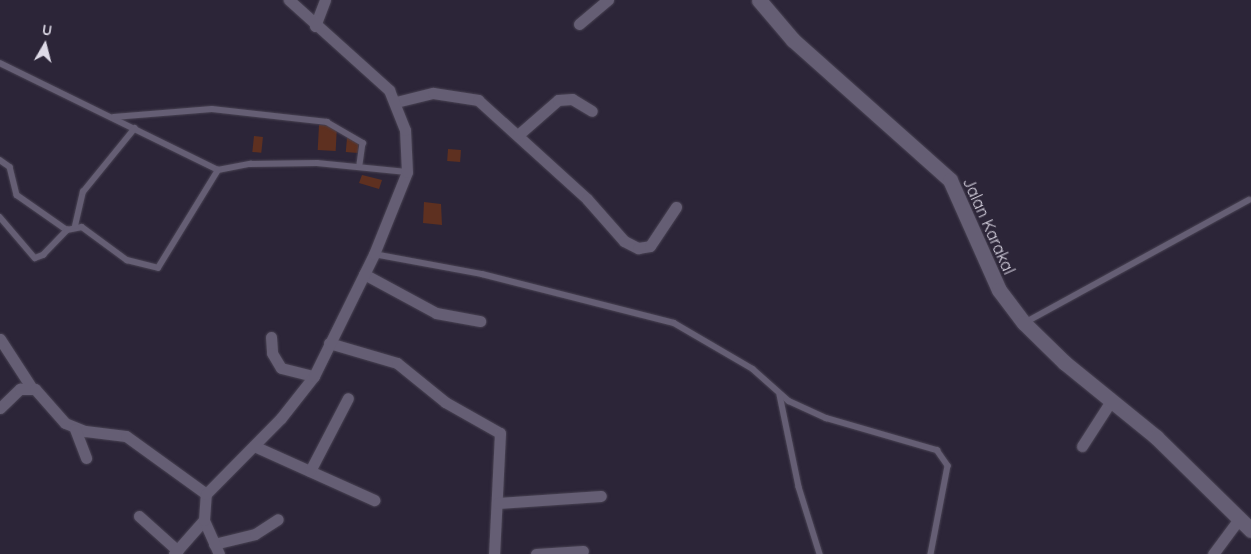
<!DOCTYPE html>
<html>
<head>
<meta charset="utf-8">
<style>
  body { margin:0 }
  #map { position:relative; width:1251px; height:554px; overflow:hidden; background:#2c2538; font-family:Quicksand,sans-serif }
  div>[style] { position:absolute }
  .building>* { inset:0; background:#5e3020; transform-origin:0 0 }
  .roads { filter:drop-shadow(0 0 1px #494353) drop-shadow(0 0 1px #494353) }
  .lane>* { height:5.5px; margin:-2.75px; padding:0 2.75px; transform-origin:2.75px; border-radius:2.75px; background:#655e74 }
  .street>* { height:11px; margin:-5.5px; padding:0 5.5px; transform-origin:5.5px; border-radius:5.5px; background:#655e74 }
  .secondary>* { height:15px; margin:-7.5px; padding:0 7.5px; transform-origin:7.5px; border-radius:7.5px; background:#655e74 }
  span { translate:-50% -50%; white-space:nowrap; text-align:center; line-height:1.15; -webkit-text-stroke:4.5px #2c2538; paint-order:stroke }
  .street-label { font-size:16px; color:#dedae7 }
  .north { position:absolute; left:20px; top:20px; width:50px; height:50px; -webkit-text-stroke:4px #2c2538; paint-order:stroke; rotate:8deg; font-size:14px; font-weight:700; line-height:20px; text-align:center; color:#dedae7 }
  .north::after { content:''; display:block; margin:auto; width:18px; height:22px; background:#dedae7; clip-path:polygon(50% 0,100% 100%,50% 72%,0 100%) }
</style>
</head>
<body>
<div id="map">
  <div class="building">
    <i style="left:319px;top:125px;width:18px;height:25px;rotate:3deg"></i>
    <i style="left:254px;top:136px;width:9px;height:16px;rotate:6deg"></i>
    <i style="left:347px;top:138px;width:12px;height:14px;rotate:5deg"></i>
    <i style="left:448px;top:149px;width:13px;height:12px;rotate:4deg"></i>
    <i style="clip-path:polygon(362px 175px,382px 180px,379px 189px,359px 183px)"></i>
    <i style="clip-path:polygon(424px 202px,441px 204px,442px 225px,423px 223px)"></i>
  </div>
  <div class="roads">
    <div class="lane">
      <i style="left:0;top:63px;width:243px;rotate:26.1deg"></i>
      <i style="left:218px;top:170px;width:33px;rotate:-11deg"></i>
      <i style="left:250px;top:164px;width:67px;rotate:-0.9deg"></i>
      <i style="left:317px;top:163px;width:90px;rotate:5.7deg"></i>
      <i style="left:114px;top:117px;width:98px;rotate:-4.7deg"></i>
      <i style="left:212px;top:109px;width:116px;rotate:6.4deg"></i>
      <i style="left:327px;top:122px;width:42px;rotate:30.3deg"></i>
      <i style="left:363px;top:143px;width:22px;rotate:98deg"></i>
      <i style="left:0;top:160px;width:12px;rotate:35deg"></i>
      <i style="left:10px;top:167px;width:29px;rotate:76deg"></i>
      <i style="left:17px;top:195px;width:61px;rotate:35deg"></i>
      <i style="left:0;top:217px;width:54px;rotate:49.5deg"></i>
      <i style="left:35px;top:258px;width:9px;rotate:-21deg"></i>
      <i style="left:43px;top:255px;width:35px;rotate:-46deg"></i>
      <i style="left:67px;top:230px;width:15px;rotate:-11deg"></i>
      <i style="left:82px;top:227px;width:56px;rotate:36.3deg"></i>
      <i style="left:127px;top:260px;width:32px;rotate:14deg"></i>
      <i style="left:158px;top:268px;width:115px;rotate:-58.5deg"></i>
      <i style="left:75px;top:226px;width:35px;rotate:-77deg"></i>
      <i style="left:83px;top:192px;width:82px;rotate:-50.9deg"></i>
      <i style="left:374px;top:254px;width:110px;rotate:10.5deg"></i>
      <i style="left:482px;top:274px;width:198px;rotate:14.3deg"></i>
      <i style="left:674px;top:323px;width:91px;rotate:30.2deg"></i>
      <i style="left:753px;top:369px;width:48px;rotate:41.6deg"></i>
      <i style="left:789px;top:401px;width:41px;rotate:24.7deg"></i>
      <i style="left:826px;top:418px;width:116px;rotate:16.1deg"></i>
      <i style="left:937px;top:450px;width:19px;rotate:55deg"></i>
      <i style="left:948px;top:466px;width:90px;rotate:100.9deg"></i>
      <i style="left:1026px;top:322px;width:254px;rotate:-28.7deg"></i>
      <i style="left:780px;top:395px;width:94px;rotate:78.3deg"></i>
      <i style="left:799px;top:487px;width:70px;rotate:72.6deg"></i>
    </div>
    <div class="street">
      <i style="left:579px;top:24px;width:38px;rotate:-40deg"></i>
      <i style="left:315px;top:26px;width:28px;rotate:-69deg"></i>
      <i style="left:396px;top:102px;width:38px;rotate:-14deg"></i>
      <i style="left:433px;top:93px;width:46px;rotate:8.8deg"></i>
      <i style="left:478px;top:100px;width:147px;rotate:42.2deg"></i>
      <i style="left:587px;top:199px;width:56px;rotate:48.6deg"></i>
      <i style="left:624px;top:241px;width:16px;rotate:27deg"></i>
      <i style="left:638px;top:248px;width:12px;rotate:-9deg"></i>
      <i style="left:650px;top:246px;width:47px;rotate:-56.3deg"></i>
      <i style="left:518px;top:135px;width:53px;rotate:-41.2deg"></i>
      <i style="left:558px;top:100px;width:14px;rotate:-4deg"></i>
      <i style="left:572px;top:99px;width:23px;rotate:31deg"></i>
      <i style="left:364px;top:274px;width:82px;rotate:28.4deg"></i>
      <i style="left:436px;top:313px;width:45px;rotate:10.3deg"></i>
      <i style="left:271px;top:337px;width:16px;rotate:86deg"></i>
      <i style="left:272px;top:353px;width:17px;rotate:59deg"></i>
      <i style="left:281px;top:368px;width:34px;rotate:14deg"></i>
      <i style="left:0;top:339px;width:57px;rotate:57.1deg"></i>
      <i style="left:329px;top:343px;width:71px;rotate:16.4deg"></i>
      <i style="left:397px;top:363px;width:62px;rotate:39.1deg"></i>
      <i style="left:445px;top:402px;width:63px;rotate:29.4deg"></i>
      <i style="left:500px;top:433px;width:121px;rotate:92.8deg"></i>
      <i style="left:0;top:408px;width:28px;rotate:-44deg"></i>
      <i style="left:20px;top:389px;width:15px"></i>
      <i style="left:35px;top:389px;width:45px;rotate:48.6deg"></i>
      <i style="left:65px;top:423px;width:22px;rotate:22deg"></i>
      <i style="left:85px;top:431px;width:41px;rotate:7deg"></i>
      <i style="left:126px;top:436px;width:99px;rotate:35.9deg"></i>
      <i style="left:75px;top:429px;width:31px;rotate:69deg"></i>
      <i style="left:254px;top:446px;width:132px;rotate:24.2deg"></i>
      <i style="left:1082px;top:446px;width:54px;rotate:-57.2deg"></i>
      <i style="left:310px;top:471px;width:82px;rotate:-62.5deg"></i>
      <i style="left:498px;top:503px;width:103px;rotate:-3.9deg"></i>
      <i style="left:139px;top:516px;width:52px;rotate:41.9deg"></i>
      <i style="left:214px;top:544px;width:42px;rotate:-13.7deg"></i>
      <i style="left:255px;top:534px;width:27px;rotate:-33deg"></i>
      <i style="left:174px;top:554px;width:45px;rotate:-48.6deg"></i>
      <i style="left:219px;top:554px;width:37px;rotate:-114deg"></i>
      <i style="left:204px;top:520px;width:26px;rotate:-86deg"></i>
      <i style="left:206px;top:494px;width:107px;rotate:-45.4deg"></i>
      <i style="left:281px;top:418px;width:53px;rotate:-51.8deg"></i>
      <i style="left:314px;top:376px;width:136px;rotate:-63.8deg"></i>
      <i style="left:374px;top:254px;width:88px;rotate:-68.1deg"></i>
      <i style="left:407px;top:172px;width:42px;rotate:-92.7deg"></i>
      <i style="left:405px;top:130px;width:43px;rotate:-111.8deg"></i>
      <i style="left:389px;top:90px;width:135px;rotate:-138deg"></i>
      <i style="left:536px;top:554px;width:47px;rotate:-3.7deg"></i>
      <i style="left:1213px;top:554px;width:44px;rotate:-53.4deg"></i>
    </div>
    <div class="secondary">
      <i style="left:759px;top:0;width:52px;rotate:49.6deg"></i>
      <i style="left:793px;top:40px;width:210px;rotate:41.7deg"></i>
      <i style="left:950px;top:180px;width:120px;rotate:66deg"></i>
      <i style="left:999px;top:290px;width:41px;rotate:52.9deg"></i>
      <i style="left:1024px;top:323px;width:57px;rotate:44.3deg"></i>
      <i style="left:1065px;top:363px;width:117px;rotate:39.1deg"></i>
      <i style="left:1156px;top:437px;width:133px;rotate:44.4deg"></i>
    </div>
  </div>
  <div class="street-label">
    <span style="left:989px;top:226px;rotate:66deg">Jalan Karakal</span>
  </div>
  <div class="north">U</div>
</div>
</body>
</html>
